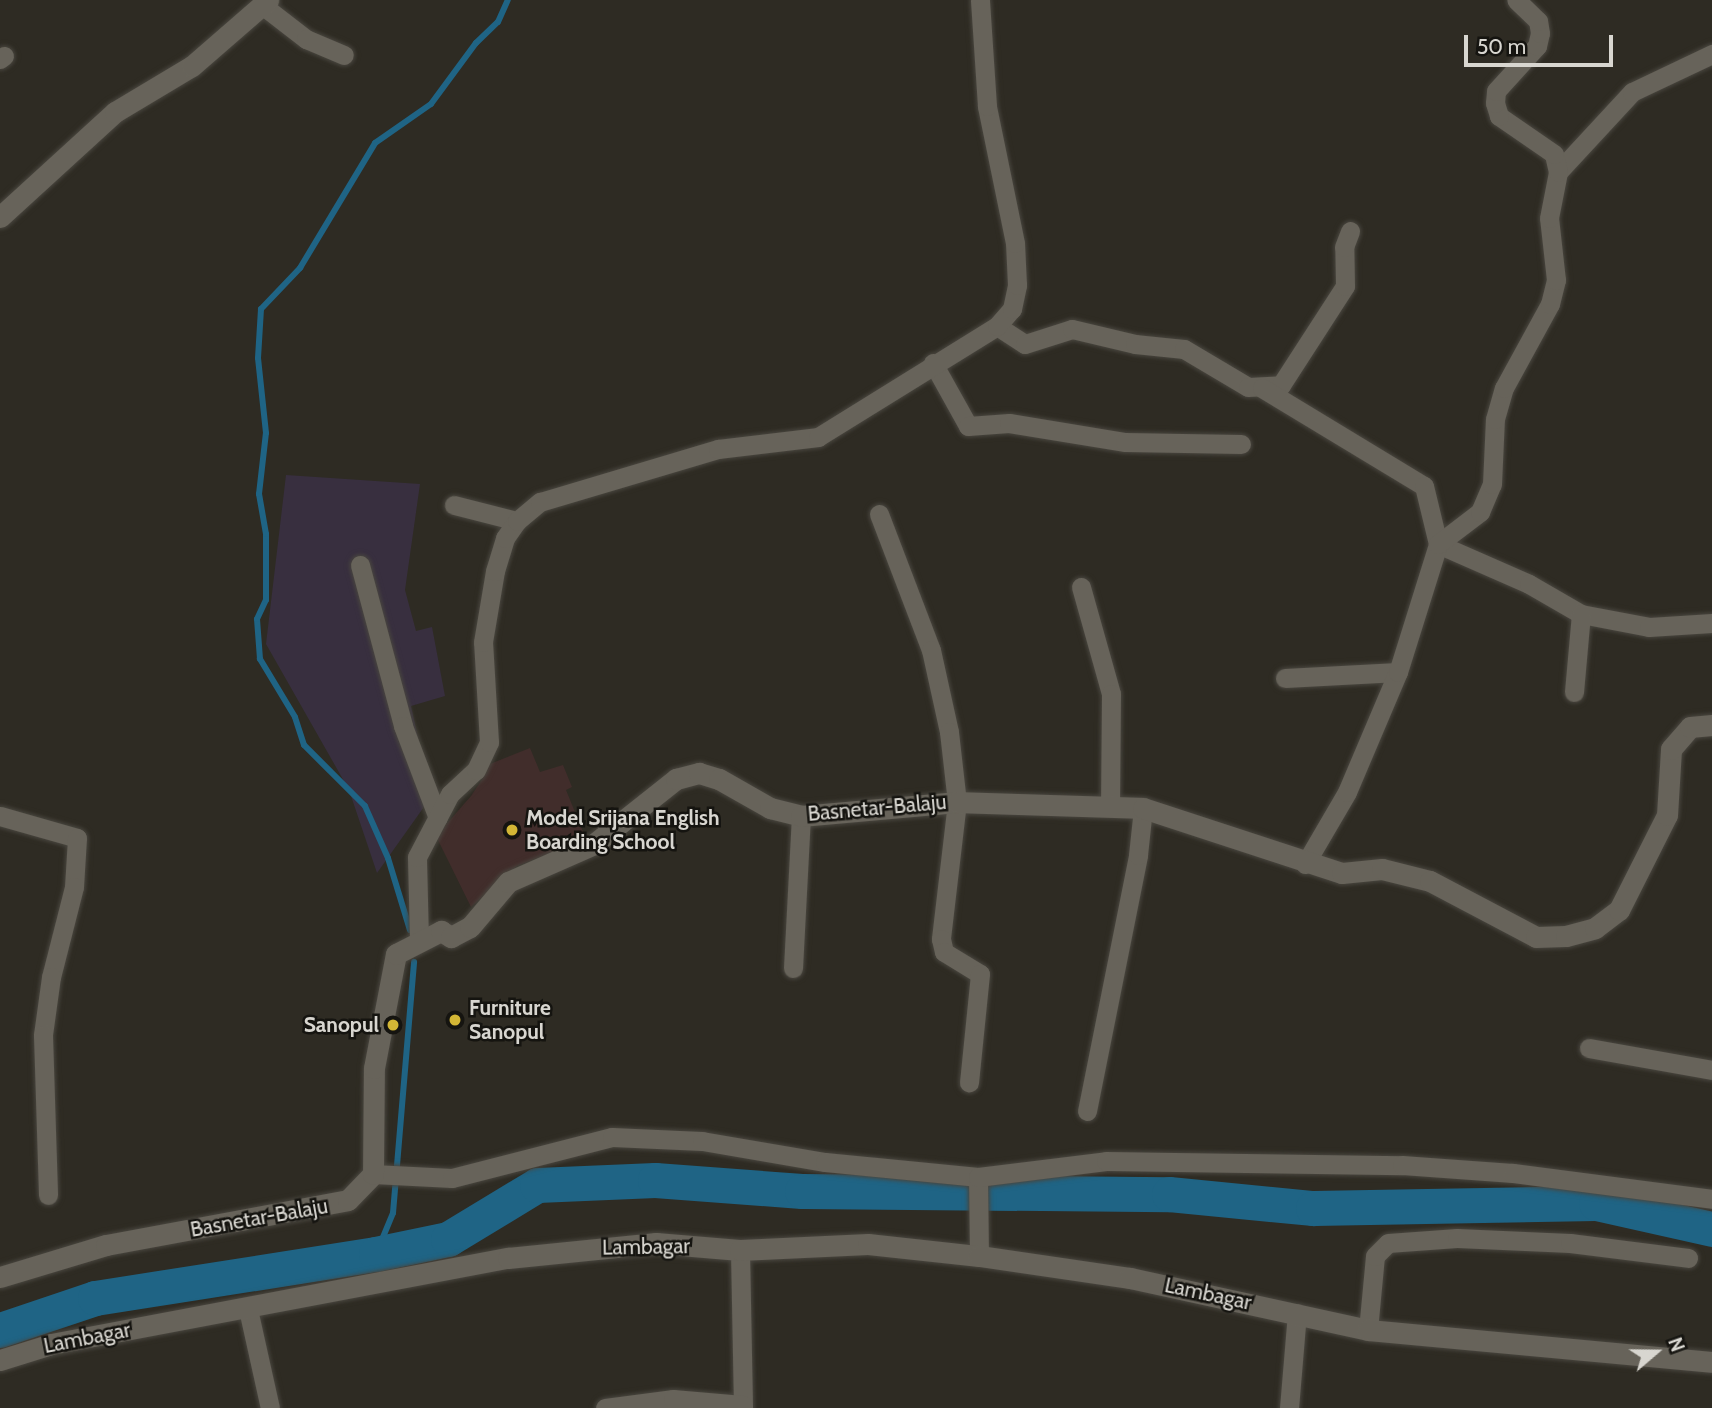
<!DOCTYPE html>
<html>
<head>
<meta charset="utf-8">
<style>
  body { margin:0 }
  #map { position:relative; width:1712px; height:1408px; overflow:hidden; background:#2e2b23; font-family:Cabin,sans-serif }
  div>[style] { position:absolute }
  .commercial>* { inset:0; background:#382f3f }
  .education>* { inset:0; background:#412d2b }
  .stream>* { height:6px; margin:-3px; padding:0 3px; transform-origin:3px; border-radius:3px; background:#1f6485 }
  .river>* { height:35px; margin:-17.5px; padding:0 17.5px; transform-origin:17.5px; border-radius:17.5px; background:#1f6485 }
  .roads { filter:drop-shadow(0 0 2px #49463f) drop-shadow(0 0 2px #49463f) }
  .street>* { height:19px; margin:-9.5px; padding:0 9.5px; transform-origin:9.5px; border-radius:9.5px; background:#67635a }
  .secondary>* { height:21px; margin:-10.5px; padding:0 10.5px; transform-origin:10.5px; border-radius:10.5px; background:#67635a }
  .dots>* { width:19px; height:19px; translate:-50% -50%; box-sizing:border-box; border:4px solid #151410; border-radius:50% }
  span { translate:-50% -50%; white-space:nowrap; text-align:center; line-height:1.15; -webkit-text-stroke:5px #151410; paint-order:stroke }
  .street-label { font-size:21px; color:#d8d6d0 }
  .poi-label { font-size:21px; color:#d8d6d0; font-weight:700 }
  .left { translate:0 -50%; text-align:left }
  .right { translate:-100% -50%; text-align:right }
  .north { position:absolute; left:1621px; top:1317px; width:70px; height:70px; -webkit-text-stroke:5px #151410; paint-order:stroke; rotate:70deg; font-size:19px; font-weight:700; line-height:28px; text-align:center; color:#d8d6d0 }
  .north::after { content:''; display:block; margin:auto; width:24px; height:32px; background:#d8d6d0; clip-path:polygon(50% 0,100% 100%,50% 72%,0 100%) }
  .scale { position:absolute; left:1464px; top:35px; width:149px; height:32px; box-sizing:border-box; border:4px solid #d8d6d0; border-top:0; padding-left:9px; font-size:21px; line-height:24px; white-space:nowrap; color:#d8d6d0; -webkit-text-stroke:5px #151410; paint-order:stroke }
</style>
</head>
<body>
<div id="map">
  <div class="commercial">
    <i style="clip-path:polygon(286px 475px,420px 484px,405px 590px,416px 631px,432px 627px,445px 696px,411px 706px,431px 797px,377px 873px,349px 790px,266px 644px)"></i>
  </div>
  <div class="education">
    <i style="clip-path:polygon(530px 748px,540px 772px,563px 765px,572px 787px,566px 790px,586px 839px,517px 866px,471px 907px,436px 836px,471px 796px,483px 778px,485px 766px)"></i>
  </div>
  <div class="stream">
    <i style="left:410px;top:930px;width:75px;rotate:-107deg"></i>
    <i style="left:388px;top:858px;width:57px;rotate:-113.9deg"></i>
    <i style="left:365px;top:806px;width:86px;rotate:-135deg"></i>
    <i style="left:304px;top:745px;width:29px;rotate:-108deg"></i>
    <i style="left:295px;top:717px;width:68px;rotate:-121.1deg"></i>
    <i style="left:260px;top:659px;width:40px;rotate:-94.3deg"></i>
    <i style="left:257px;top:619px;width:21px;rotate:-65deg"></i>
    <i style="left:266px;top:600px;width:66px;rotate:-90deg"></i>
    <i style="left:266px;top:534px;width:41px;rotate:-99.9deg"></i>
    <i style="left:259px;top:494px;width:61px;rotate:-83.5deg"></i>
    <i style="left:266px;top:433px;width:75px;rotate:-96.1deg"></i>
    <i style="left:258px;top:358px;width:49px;rotate:-86.5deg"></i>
    <i style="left:261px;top:309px;width:57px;rotate:-46.4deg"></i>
    <i style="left:300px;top:268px;width:146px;rotate:-59deg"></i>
    <i style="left:375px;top:143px;width:68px;rotate:-34.9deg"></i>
    <i style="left:431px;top:104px;width:76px;rotate:-53.6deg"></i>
    <i style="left:476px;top:43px;width:30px;rotate:-44deg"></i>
    <i style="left:498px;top:22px;width:24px;rotate:-66deg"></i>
    <i style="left:376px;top:1254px;width:44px;rotate:-67.5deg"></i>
    <i style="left:393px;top:1213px;width:252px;rotate:-85.2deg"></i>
  </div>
  <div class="river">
    <i style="left:0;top:1330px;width:100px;rotate:-18.6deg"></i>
    <i style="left:95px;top:1298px;width:284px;rotate:-8.9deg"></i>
    <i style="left:376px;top:1254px;width:74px;rotate:-11.8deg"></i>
    <i style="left:448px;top:1239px;width:104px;rotate:-31.2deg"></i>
    <i style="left:537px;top:1185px;width:118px;rotate:-2.4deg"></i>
    <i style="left:655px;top:1180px;width:147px;rotate:4.3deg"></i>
    <i style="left:802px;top:1191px;width:367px;rotate:0.5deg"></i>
    <i style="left:1169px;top:1194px;width:145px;rotate:5.6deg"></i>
    <i style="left:1313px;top:1208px;width:283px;rotate:-1deg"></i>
    <i style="left:1596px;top:1203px;width:119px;rotate:12.6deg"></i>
  </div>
  <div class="roads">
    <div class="street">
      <i style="left:262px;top:5px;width:56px;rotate:37.7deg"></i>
      <i style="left:306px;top:39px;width:41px;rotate:22.8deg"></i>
      <i style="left:0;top:59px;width:5px;rotate:-37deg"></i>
      <i style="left:1558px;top:172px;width:109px;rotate:-47.2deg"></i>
      <i style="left:1632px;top:92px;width:89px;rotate:-25.4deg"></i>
      <i style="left:997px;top:326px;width:33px;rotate:33deg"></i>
      <i style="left:1025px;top:344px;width:49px;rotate:-17.7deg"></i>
      <i style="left:1072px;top:329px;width:65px;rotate:13.4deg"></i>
      <i style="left:1135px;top:344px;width:49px;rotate:5.8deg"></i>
      <i style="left:1184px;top:349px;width:74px;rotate:30.7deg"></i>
      <i style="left:1248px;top:387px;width:33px;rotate:-3deg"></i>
      <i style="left:1281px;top:385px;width:118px;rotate:-57.1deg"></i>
      <i style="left:1345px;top:286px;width:39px;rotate:-91deg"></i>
      <i style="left:1344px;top:247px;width:17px;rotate:-69deg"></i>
      <i style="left:933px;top:363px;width:72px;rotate:60.9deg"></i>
      <i style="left:968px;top:426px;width:41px;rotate:-4.2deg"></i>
      <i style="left:1009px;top:423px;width:118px;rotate:9.3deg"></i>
      <i style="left:1125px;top:442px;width:116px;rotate:1deg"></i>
      <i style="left:1262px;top:388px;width:189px;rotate:31.2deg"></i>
      <i style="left:1424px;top:486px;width:60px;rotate:76.4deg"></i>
      <i style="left:1438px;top:544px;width:99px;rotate:23.7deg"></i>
      <i style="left:1529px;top:584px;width:60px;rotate:30deg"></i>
      <i style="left:1581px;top:614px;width:69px;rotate:10.8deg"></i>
      <i style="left:1649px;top:627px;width:63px;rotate:-3.6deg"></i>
      <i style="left:454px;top:505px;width:65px;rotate:14.3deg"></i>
      <i style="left:879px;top:514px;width:146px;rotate:69.1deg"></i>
      <i style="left:931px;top:650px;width:84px;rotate:77.6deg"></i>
      <i style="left:949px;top:732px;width:70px;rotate:83.5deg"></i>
      <i style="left:957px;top:802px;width:138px;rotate:96.7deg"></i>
      <i style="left:941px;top:939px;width:13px;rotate:77deg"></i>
      <i style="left:944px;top:952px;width:42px;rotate:31.4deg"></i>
      <i style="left:980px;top:974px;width:109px;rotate:95.8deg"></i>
      <i style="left:360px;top:565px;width:167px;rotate:75deg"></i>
      <i style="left:403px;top:726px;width:98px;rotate:69.2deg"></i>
      <i style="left:1081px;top:587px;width:111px;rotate:74.3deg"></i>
      <i style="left:1111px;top:694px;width:111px;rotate:90.5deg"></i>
      <i style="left:1285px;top:678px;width:113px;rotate:-3deg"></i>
      <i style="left:1574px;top:692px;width:78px;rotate:-84.9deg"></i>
      <i style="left:0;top:816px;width:80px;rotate:15.9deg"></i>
      <i style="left:77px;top:838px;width:49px;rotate:93.5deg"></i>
      <i style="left:74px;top:887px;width:93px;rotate:104.3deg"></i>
      <i style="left:51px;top:977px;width:59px;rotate:97.9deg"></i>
      <i style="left:43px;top:1035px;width:160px;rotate:88.2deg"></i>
      <i style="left:1305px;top:864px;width:83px;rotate:-59.7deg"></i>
      <i style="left:1347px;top:792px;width:130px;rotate:-67deg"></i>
      <i style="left:1398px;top:672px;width:134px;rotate:-72.6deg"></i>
      <i style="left:1438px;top:544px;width:53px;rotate:-37.3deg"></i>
      <i style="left:1480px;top:512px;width:30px;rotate:-67deg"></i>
      <i style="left:1492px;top:484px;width:65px;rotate:-87.4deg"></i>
      <i style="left:1495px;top:419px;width:32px;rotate:-74deg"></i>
      <i style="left:1504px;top:388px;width:96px;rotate:-61.3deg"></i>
      <i style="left:1550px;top:304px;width:25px;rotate:-76deg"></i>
      <i style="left:1556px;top:280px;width:62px;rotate:-96.4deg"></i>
      <i style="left:1549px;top:218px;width:47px;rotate:-78.9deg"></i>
      <i style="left:1558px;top:172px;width:18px;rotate:-103deg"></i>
      <i style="left:1554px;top:154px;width:67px;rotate:-145.4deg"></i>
      <i style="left:1499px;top:116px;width:14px;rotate:-107deg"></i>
      <i style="left:1495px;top:103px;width:12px;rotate:-85deg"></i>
      <i style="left:1496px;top:91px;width:61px;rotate:-47.7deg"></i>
      <i style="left:1537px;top:46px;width:13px;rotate:-77deg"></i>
      <i style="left:1540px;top:33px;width:12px;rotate:-99deg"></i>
      <i style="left:1538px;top:21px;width:30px;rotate:-136deg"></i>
      <i style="left:419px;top:940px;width:83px;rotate:-91.4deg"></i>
      <i style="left:417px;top:857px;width:71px;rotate:-62.4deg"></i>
      <i style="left:450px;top:794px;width:35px;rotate:-43deg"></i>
      <i style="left:476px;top:770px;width:31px;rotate:-65deg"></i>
      <i style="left:489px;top:742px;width:100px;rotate:-93.4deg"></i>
      <i style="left:483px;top:642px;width:72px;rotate:-80.4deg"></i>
      <i style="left:495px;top:571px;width:34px;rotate:-73deg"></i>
      <i style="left:505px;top:538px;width:21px;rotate:-55deg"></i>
      <i style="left:517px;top:521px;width:30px;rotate:-40deg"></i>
      <i style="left:540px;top:502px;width:186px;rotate:-16.6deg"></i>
      <i style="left:718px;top:449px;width:101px;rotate:-6.8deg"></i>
      <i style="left:818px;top:437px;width:211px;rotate:-31.8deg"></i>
      <i style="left:997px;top:326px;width:23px;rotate:-49deg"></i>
      <i style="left:1012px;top:309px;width:25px;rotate:-78deg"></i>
      <i style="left:1017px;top:285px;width:42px;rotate:-92.7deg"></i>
      <i style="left:1015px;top:243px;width:140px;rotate:-101.6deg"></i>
      <i style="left:987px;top:106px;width:106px;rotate:-93.8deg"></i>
      <i style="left:793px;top:968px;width:152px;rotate:-87deg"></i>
      <i style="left:1589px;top:1048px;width:125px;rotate:10.1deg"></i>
      <i style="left:1087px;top:1111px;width:261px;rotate:-78.7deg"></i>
      <i style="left:1138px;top:855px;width:47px;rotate:-83.9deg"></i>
      <i style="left:373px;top:1174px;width:79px;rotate:2.9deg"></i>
      <i style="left:452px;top:1178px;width:165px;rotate:-14.4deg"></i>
      <i style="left:612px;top:1137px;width:90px;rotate:2.5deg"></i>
      <i style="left:702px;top:1141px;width:125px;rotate:9.7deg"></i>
      <i style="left:825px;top:1162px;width:154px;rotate:5.6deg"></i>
      <i style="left:740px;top:1250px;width:158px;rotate:88.9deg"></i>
      <i style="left:979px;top:1256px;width:79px;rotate:-90.7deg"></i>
      <i style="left:978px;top:1177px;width:129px;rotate:-7.1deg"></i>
      <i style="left:1106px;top:1161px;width:296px;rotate:0.8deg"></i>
      <i style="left:1402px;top:1165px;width:111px;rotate:4.1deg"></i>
      <i style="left:1513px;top:1173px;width:201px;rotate:7.4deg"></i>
      <i style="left:248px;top:1309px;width:101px;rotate:77.5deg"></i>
      <i style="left:1368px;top:1330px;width:74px;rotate:-84.6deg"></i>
      <i style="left:1375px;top:1256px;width:18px;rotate:-45deg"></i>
      <i style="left:1388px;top:1243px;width:69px;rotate:-4.1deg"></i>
      <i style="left:1457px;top:1238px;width:113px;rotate:2.5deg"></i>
      <i style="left:1570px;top:1243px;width:119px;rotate:7.2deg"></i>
      <i style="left:605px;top:1408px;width:69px;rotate:-7.5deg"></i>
      <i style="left:673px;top:1399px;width:70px;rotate:4.9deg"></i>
      <i style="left:1289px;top:1408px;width:95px;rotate:-85.2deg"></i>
    </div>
    <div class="secondary">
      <i style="left:0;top:217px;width:156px;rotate:-42.4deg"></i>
      <i style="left:115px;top:112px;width:90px;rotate:-30.9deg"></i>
      <i style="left:192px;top:66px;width:101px;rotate:-41deg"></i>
      <i style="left:0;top:1277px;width:111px;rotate:-16.8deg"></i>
      <i style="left:106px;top:1245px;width:246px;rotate:-10.5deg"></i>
      <i style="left:348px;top:1200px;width:36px;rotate:-46deg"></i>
      <i style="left:373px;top:1174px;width:106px;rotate:-89.5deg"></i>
      <i style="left:374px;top:1068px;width:116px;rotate:-79.1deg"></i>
      <i style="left:396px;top:954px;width:51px;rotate:-27.1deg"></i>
      <i style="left:441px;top:931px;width:12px;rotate:31deg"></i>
      <i style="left:451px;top:937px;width:21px;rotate:-28deg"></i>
      <i style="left:470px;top:927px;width:59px;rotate:-49.8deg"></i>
      <i style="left:508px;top:882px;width:94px;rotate:-23.8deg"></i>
      <i style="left:594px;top:844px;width:105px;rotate:-38.4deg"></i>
      <i style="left:676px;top:779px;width:24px;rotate:-15deg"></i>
      <i style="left:699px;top:773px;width:21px;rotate:17deg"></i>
      <i style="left:719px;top:779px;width:59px;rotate:29.6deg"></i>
      <i style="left:770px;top:808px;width:32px;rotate:14deg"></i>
      <i style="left:801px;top:816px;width:157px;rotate:-5.1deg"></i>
      <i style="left:957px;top:802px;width:186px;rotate:1.8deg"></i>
      <i style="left:1143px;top:808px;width:209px;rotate:18.1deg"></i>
      <i style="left:1342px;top:873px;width:40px;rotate:-5.7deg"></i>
      <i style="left:1382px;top:869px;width:49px;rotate:14deg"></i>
      <i style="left:1430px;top:881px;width:120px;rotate:27.8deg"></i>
      <i style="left:1536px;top:937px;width:30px;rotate:-2deg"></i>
      <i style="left:1566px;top:936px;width:30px;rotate:-15deg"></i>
      <i style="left:1595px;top:928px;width:30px;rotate:-37deg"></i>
      <i style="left:1619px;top:910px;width:106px;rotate:-63.2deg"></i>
      <i style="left:1667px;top:815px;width:66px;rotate:-86.5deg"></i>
      <i style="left:1671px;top:749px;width:29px;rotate:-49deg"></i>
      <i style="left:1690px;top:727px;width:22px;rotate:-5deg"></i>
      <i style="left:0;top:1360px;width:53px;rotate:-17.4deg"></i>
      <i style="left:51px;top:1344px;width:465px;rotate:-10.7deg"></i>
      <i style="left:508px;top:1258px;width:149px;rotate:-5.8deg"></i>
      <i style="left:656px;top:1243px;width:84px;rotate:4.8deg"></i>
      <i style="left:740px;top:1250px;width:128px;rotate:-2.7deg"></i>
      <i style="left:868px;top:1244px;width:112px;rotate:6.2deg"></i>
      <i style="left:979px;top:1256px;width:153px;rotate:8.3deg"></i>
      <i style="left:1130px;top:1278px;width:244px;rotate:12.3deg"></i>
      <i style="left:1368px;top:1330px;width:345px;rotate:5.3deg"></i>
    </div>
  </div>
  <div class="dots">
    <i style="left:512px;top:830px;background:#d3b635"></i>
    <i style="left:455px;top:1020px;background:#d3b635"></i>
    <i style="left:393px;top:1025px;background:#d3b635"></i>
  </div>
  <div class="street-label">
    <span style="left:877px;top:808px;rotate:-5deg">Basnetar-Balaju</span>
    <span style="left:259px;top:1218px;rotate:-10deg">Basnetar-Balaju</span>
    <span style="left:646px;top:1247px;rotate:-1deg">Lambagar</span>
    <span style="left:1208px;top:1294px;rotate:12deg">Lambagar</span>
    <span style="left:87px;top:1338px;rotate:-11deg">Lambagar</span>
  </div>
  <div class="poi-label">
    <span class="left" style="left:526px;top:830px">Model Srijana English<br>Boarding School</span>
    <span class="left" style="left:469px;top:1020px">Furniture<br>Sanopul</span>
    <span class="right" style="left:379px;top:1025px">Sanopul</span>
  </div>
  <div class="north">N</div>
  <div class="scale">50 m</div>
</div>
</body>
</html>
